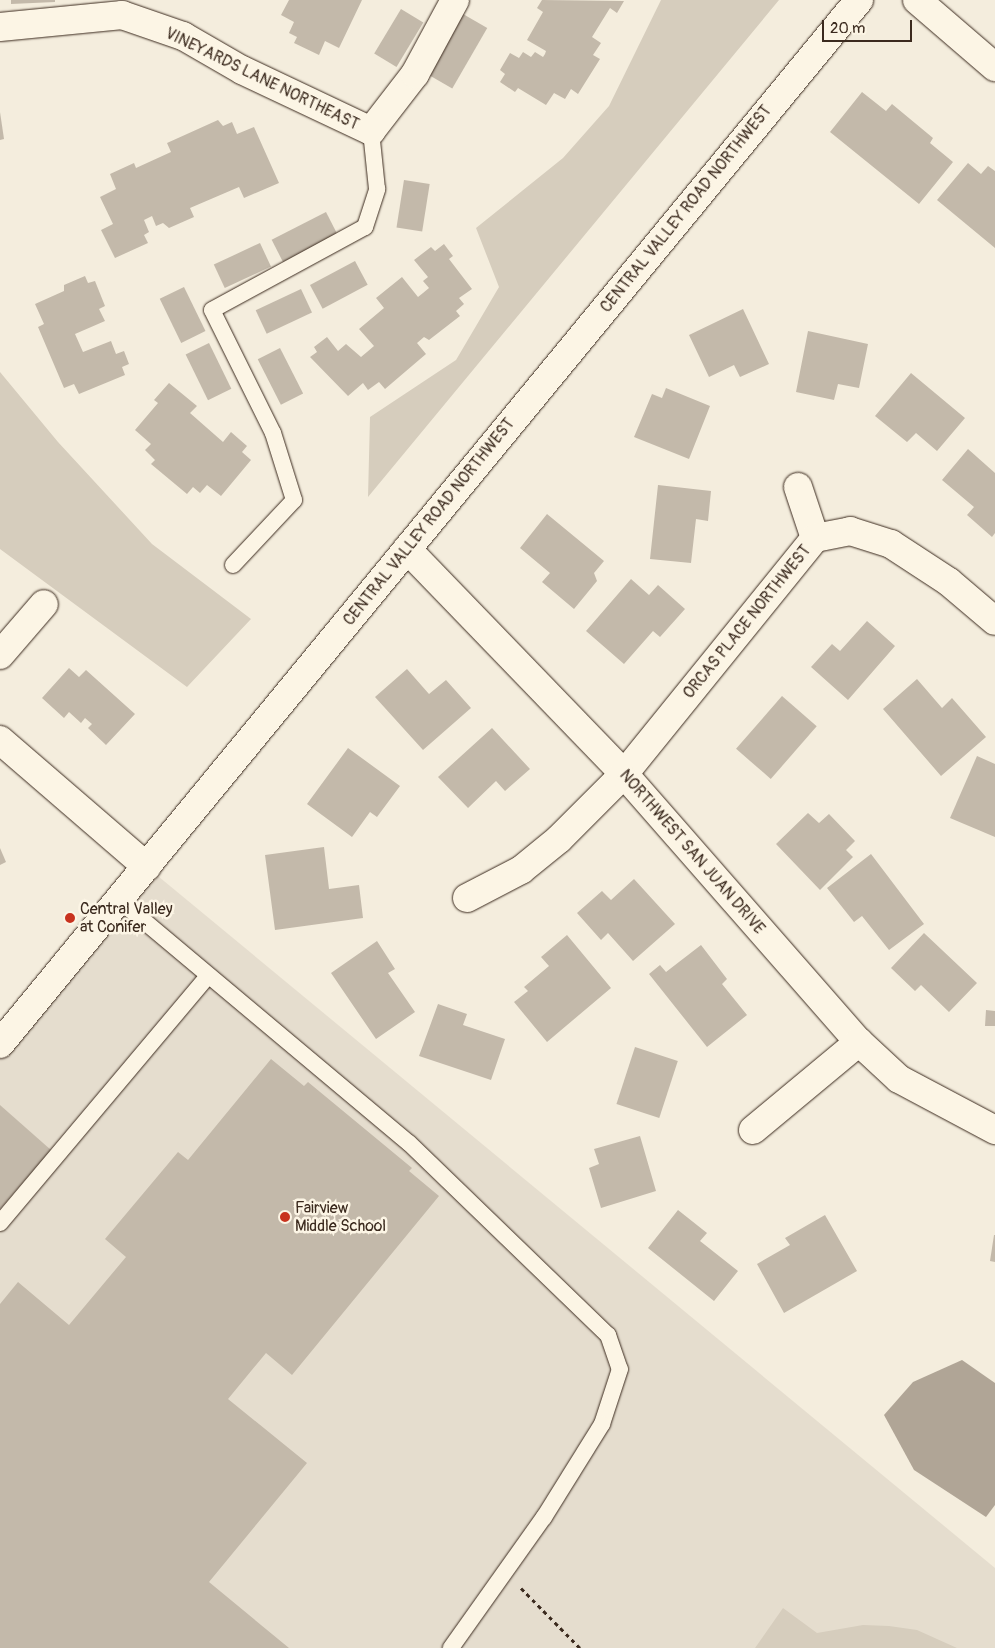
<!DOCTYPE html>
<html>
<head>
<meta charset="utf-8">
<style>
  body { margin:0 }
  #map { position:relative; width:995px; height:1648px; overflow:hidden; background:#f4eddd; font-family:Pangolin,sans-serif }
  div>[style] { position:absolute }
  .built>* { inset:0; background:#e5ddce }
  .green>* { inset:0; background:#d6cdbd }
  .water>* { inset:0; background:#b0a596 }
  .building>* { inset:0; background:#c3b9aa; transform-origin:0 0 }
  .path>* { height:3px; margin-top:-1.5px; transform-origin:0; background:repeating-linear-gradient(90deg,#3b2a1e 0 4px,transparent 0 8px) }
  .roads { filter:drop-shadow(0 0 1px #3b2a1e) drop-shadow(0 0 1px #3b2a1e) }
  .lane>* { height:16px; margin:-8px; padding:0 8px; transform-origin:8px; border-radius:8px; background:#fcf5e5 }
  .street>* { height:28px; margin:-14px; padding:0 14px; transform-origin:14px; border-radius:14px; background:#fcf5e5 }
  .secondary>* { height:28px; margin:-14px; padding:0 14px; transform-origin:14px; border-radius:14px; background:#fcf5e5 }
  .dots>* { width:14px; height:14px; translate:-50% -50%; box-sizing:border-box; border:2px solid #fcf5e5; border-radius:50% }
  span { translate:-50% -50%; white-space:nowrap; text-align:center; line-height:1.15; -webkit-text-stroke:5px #fcf5e5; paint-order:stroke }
  .street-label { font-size:16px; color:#3b2a1e }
  .poi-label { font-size:16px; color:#3b2a1e }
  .left { translate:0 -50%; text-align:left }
  .scale { position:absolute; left:822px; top:20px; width:90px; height:22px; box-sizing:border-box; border:2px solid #3b2a1e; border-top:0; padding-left:6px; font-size:15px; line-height:18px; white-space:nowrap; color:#3b2a1e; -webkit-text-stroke:4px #fcf5e5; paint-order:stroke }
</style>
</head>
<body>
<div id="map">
  <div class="built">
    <i style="clip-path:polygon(147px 867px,995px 1568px,995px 1648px,0 1648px,0 1044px)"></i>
  </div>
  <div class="green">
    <i style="clip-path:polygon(661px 0,779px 0,368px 497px,370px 417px,456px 360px,499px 287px,476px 228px,563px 158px,609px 106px)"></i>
    <i style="clip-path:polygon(0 372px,58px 442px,152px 544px,251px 619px,187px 687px,0 549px)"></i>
    <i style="clip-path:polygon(783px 1608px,817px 1633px,863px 1625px,889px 1626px,917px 1630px,957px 1648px,755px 1648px)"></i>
  </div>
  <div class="water">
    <i style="clip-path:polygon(962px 1360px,995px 1383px,995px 1505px,986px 1517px,914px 1470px,884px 1415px,913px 1382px)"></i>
  </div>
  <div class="building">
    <i style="clip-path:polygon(11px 0,55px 0,55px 2px,11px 4px)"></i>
    <i style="clip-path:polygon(289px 0,362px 0,339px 48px,325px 41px,319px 55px,294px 43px,297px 37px,289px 33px,294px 22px,281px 15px)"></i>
    <i style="clip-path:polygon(542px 0,624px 1px,617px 13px,610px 8px,592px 37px,601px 43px,593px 55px,600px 59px,578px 94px,571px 89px,565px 99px,554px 93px,546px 105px,518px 88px,515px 92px,500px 82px,505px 74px,500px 70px,510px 53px,519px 58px,523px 52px,531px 57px,535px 52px,543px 57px,545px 54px,546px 51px,527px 40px,543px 12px,537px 8px)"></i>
    <i style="left:401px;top:9px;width:26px;height:52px;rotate:31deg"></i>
    <i style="left:463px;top:14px;width:28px;height:70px;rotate:30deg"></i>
    <i style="clip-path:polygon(862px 92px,886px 111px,892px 104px,933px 138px,930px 143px,953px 162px,919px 204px,830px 132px)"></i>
    <i style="clip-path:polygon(0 112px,4px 139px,0 140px)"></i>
    <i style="clip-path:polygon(218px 120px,223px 126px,232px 122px,237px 134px,254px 127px,279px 183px,244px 198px,239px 187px,190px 208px,194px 217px,169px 228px,163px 223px,156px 226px,152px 216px,144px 220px,149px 232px,144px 235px,148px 243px,115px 258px,101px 230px,113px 224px,100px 197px,116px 189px,110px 174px,134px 163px,136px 168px,171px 152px,167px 143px)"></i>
    <i style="clip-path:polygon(968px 163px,981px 174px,988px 166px,995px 171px,995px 248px,937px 200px)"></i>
    <i style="left:404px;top:180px;width:26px;height:48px;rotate:9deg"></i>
    <i style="left:326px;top:212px;width:25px;height:61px;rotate:63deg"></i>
    <i style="left:260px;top:243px;width:26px;height:51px;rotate:65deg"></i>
    <i style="clip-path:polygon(444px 244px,453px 256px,449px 259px,472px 289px,459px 298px,464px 304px,456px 311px,460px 316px,429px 340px,424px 337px,417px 343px,426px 354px,385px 389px,379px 382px,368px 390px,363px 383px,348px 396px,310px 357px,317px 352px,314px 347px,327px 337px,338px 351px,346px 344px,361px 357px,367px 352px,374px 346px,359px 329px,384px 308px,376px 298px,402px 277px,418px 297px,423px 293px,429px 288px,423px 281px,428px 277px,414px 260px,431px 247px,435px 251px)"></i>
    <i style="left:355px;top:261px;width:27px;height:51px;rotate:62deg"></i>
    <i style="clip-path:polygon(85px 276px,88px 283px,95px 281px,105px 306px,99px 309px,105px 321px,75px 334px,83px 352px,111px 341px,116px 354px,124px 351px,129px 364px,122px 367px,125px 375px,79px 394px,74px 384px,64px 388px,38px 327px,44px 324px,35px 304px,64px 291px,64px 285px)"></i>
    <i style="left:184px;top:287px;width:49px;height:27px;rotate:64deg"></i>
    <i style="left:301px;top:289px;width:26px;height:50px;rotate:65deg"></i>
    <i style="clip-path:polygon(743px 309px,769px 364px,740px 377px,734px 365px,709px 377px,689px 335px)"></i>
    <i style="clip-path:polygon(808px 331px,868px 344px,859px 388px,838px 384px,834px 400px,796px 392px)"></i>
    <i style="left:209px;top:343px;width:51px;height:26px;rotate:64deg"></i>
    <i style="left:280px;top:348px;width:51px;height:25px;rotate:63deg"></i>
    <i style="clip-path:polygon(911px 373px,965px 418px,937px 451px,916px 433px,907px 442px,875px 416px)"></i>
    <i style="clip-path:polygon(169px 383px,197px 406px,190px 413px,223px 442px,231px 432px,247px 446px,242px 452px,251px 460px,221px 496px,207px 485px,200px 493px,193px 487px,187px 494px,151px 464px,155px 460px,145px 450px,151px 444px,135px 430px,158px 403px,154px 400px)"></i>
    <i style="clip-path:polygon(666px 388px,710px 406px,689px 459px,634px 437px,652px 394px,662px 398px)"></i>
    <i style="clip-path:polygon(968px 449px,995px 473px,995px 533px,992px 537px,967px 515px,974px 507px,942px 480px)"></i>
    <i style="clip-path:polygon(658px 485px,711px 491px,708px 521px,696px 519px,691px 563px,650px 559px)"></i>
    <i style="clip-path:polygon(547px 514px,604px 561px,594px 573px,597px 581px,574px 609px,542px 582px,550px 573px,520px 548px)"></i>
    <i style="clip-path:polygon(631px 579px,649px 595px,658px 585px,685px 609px,660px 637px,653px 631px,624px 664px,586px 631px)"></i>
    <i style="clip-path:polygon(867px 621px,895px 646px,848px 700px,811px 667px,832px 644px,840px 651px)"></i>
    <i style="clip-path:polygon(69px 668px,79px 677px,86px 670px,135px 714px,106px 745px,88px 728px,92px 724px,85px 718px,81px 723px,69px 712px,64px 718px,42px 698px)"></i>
    <i style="clip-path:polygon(407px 669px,429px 694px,446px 680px,471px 708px,423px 750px,375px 697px)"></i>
    <i style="clip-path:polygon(917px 679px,942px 708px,952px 698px,986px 737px,941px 776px,883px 709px)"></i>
    <i style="left:782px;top:696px;width:46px;height:70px;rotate:41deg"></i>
    <i style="clip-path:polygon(492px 728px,530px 769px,505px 791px,496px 781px,468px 808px,438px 777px)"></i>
    <i style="clip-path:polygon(348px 748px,400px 786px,377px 817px,370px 812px,352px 837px,307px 804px)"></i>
    <i style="clip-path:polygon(977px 756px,995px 764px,995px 837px,950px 818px)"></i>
    <i style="clip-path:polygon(808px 813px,819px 823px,829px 814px,855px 841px,846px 850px,853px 857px,820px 890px,776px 844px)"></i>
    <i style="clip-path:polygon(324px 847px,329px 889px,359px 885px,363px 918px,275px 930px,265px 855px)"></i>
    <i style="clip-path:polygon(0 848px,6px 862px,0 865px)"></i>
    <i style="clip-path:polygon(871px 854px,924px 924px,889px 950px,862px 916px,854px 922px,827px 888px)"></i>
    <i style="clip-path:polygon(634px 879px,675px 924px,633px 961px,608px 933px,601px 940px,577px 913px,602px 891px,611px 900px)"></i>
    <i style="clip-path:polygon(924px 933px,977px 983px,949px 1012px,921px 985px,915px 991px,891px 968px)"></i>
    <i style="clip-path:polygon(567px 935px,611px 988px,547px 1042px,514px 1002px,528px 991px,524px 987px,549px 966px,541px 957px)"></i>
    <i style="clip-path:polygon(377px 941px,395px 969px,388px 973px,415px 1012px,376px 1039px,331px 973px)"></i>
    <i style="clip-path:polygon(701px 945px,727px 979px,722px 984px,747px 1015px,707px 1047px,649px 974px,660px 965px,666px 972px)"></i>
    <i style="clip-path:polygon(438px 1004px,467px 1014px,463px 1025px,505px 1039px,491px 1080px,419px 1056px)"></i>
    <i style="clip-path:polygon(986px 1010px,995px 1011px,995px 1026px,985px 1026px)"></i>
    <i style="left:635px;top:1047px;width:45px;height:60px;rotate:18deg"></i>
    <i style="clip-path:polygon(271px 1059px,304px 1086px,308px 1082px,412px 1168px,409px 1171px,439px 1196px,292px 1375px,266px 1353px,228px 1399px,307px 1463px,209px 1582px,289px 1648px,0 1648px,0 1304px,18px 1282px,69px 1325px,126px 1257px,105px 1239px,178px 1152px,188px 1160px)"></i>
    <i style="clip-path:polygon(0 1105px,51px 1150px,0 1209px)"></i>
    <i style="clip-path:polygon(640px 1136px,656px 1191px,601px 1208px,589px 1168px,599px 1164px,594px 1149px)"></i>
    <i style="clip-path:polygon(678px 1210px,707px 1233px,700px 1241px,738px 1271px,714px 1301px,648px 1248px)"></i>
    <i style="clip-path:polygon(825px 1215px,857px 1271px,784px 1313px,757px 1264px,790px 1245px,785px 1238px)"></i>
    <i style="clip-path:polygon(994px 1235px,995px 1235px,995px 1262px,990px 1261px)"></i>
  </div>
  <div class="path">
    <i style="left:521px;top:1588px;width:84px;rotate:45.5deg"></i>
  </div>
  <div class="roads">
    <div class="lane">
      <i style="left:233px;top:565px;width:89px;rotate:-46.8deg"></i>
      <i style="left:294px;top:500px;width:70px;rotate:-107.4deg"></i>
      <i style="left:273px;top:433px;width:137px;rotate:-116.4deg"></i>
      <i style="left:212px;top:310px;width:174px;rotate:-28.5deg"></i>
      <i style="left:365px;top:227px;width:40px;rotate:-72deg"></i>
      <i style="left:377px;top:189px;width:58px;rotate:-95.9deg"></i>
      <i style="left:119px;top:900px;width:378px;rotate:40deg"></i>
      <i style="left:409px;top:1143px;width:277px;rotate:44deg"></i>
      <i style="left:608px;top:1335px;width:36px;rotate:71deg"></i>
      <i style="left:620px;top:1369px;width:58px;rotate:108.1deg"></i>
      <i style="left:602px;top:1424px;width:110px;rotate:121.9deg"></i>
      <i style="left:544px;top:1517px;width:161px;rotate:125.4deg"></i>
      <i style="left:0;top:1223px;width:323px;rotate:-49.9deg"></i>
    </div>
    <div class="street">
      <i style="left:917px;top:0;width:103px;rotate:40.7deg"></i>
      <i style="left:0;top:27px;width:123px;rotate:-5.6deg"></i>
      <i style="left:122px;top:15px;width:65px;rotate:19deg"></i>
      <i style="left:183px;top:36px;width:68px;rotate:30deg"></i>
      <i style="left:242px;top:70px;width:143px;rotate:25.3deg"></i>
      <i style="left:371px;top:131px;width:72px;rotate:-52.3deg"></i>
      <i style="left:415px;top:74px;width:84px;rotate:-61.6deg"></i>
      <i style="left:798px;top:487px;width:54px;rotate:71.6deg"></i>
      <i style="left:407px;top:549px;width:313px;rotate:46deg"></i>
      <i style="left:624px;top:774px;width:356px;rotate:48.8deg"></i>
      <i style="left:859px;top:1042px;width:54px;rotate:42.8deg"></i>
      <i style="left:899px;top:1079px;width:109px;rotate:28deg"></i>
      <i style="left:0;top:655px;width:67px;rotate:-49.2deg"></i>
      <i style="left:0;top:740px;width:194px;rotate:40.8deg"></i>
      <i style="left:467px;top:898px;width:61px;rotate:-27.4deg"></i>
      <i style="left:521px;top:870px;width:49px;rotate:-39.2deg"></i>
      <i style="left:559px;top:839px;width:92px;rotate:-45deg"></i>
      <i style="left:624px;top:774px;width:304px;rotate:-51deg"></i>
      <i style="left:815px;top:538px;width:36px;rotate:-11deg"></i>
      <i style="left:850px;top:531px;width:43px;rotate:17.6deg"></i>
      <i style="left:891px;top:544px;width:69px;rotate:33.2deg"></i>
      <i style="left:949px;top:582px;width:60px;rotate:40.3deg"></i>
      <i style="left:753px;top:1130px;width:138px;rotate:-39.7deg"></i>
    </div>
    <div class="secondary">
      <i style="left:0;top:1044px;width:1352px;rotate:-50.55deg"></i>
    </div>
  </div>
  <div class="dots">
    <i style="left:70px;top:918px;background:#c8321e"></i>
    <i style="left:285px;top:1217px;background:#c8321e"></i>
  </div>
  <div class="street-label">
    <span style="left:262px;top:79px;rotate:26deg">VINEYARDS LANE NORTHEAST</span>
    <span style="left:686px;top:209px;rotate:-51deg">CENTRAL VALLEY ROAD NORTHWEST</span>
    <span style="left:429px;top:522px;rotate:-51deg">CENTRAL VALLEY ROAD NORTHWEST</span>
    <span style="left:747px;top:622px;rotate:-51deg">ORCAS PLACE NORTHWEST</span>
    <span style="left:692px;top:852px;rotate:49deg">NORTHWEST SAN JUAN DRIVE</span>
  </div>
  <div class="poi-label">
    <span class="left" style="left:80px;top:918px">Central Valley<br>at Conifer</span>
    <span class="left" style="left:295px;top:1217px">Fairview<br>Middle School</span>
  </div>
  <div class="scale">20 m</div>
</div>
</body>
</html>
